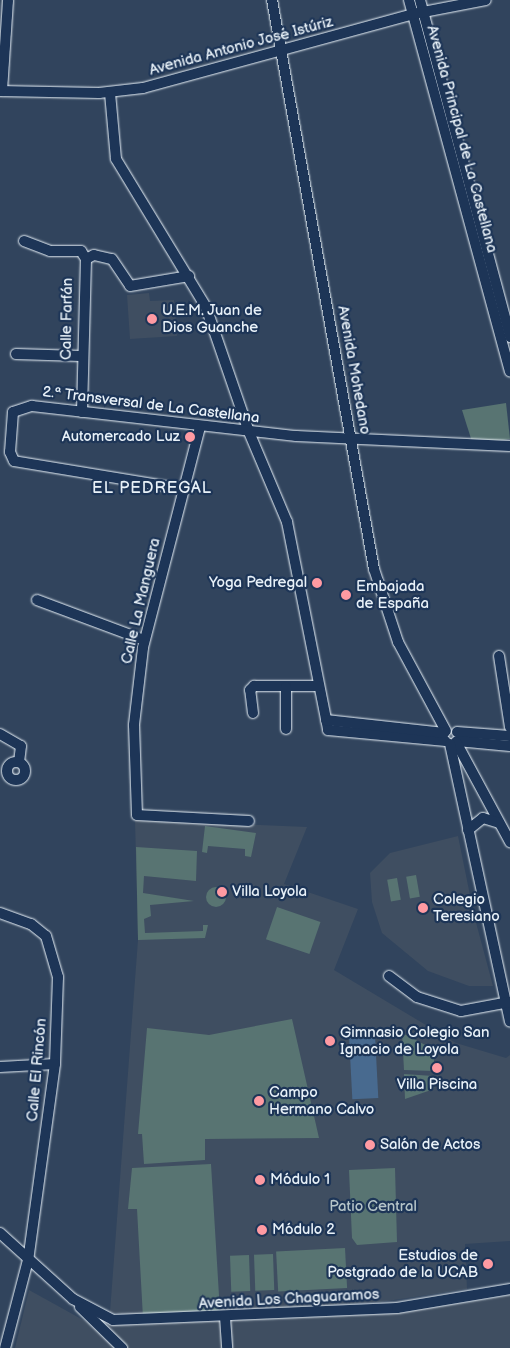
<!DOCTYPE html>
<html>
<head>
<meta charset="utf-8">
<style>
  body { margin:0 }
  #map { position:relative; width:510px; height:1348px; overflow:hidden; background:#31445d; font-family:"Balsamiq Sans",sans-serif }
  div>[style] { position:absolute }
  .built>* { inset:0; background:#3f4e61 }
  .green>* { inset:0; background:#587472; transform-origin:0 0 }
  .round { border-radius:50% }
  .water>* { inset:0; background:#486a8f; transform-origin:0 0 }
  .roads { filter:drop-shadow(0 0 1px #e8f1f8) drop-shadow(0 0 1px #e8f1f8) }
  .minor>* { height:10px; margin:-5px; padding:0 5px; transform-origin:5px; border-radius:5px; background:#1d3557 }
  .minor>.ring { margin:-5px; padding:0; box-sizing:content-box; background:none; border:10px solid #1d3557; border-radius:50% }
  .dots>* { width:14px; height:14px; translate:-50% -50%; box-sizing:border-box; border:2px solid #1d3557; border-radius:50% }
  span { translate:-50% -50%; white-space:nowrap; text-align:center; line-height:1.15; -webkit-text-stroke:4.5px #1d3557; paint-order:stroke }
  .street-label { font-size:15px; color:#e8f1f8 }
  .poi-label { font-size:15px; color:#e8f1f8 }
  .left { translate:0 -50%; text-align:left }
  .right { translate:-100% -50%; text-align:right }
  .park-label { font-size:15px; color:#b6c5c9 }
  .neighbourhood-label { font-size:16px; color:#e8f1f8; letter-spacing:1px }
</style>
</head>
<body>
<div id="map">
  <div class="built">
    <i style="clip-path:polygon(149px 293px,150px 301px,174px 300px,177px 336px,130px 339px,127px 295px)"></i>
    <i style="clip-path:polygon(135px 820px,307px 827px,284px 884px,358px 909px,334px 970px,456px 1043px,506px 1058px,510px 1055px,510px 1241px,465px 1244px,467px 1289px,380px 1302px,143px 1318px,110px 1312px,138px 940px)"></i>
    <i style="clip-path:polygon(458px 836px,474px 915px,493px 986px,469px 986px,428px 971px,382px 933px,372px 902px,370px 873px,390px 853px)"></i>
    <i style="clip-path:polygon(29px 1290px,94px 1326px,395px 1313px,510px 1295px,510px 1348px,15px 1348px)"></i>
  </div>
  <div class="green">
    <i style="clip-path:polygon(506px 403px,510px 439px,473px 445px,462px 410px)"></i>
    <i style="clip-path:polygon(205px 826px,256px 833px,251px 857px,245px 856px,245px 849px,208px 846px,207px 853px,202px 852px)"></i>
    <i style="clip-path:polygon(136px 847px,197px 851px,196px 881px,144px 876px,143px 893px,194px 901px,150px 905px,151px 916px,144px 919px,145px 933px,203px 931px,203px 925px,208px 925px,205px 938px,138px 940px)"></i>
    <i style="left:416px;top:875px;width:22px;height:10px;rotate:80deg"></i>
    <i style="left:397px;top:878px;width:22px;height:10px;rotate:80deg"></i>
    <i class="round" style="left:206px;top:887px;width:20px;height:20px"></i>
    <i style="left:277px;top:907px;width:46px;height:34px;rotate:19deg"></i>
    <i style="clip-path:polygon(292px 1019px,319px 1138px,205px 1139px,205px 1160px,144px 1164px,142px 1134px,138px 1134px,147px 1028px,209px 1035px)"></i>
    <i style="clip-path:polygon(402px 1033px,435px 1050px,433px 1071px,404px 1070px)"></i>
    <i style="clip-path:polygon(404px 1074px,433px 1076px,434px 1089px,405px 1099px)"></i>
    <i style="clip-path:polygon(211px 1164px,220px 1312px,143px 1318px,137px 1209px,128px 1209px,132px 1168px)"></i>
    <i style="clip-path:polygon(395px 1168px,397px 1242px,357px 1245px,352px 1238px,349px 1170px)"></i>
    <i style="left:345px;top:1248px;width:40px;height:69px;rotate:87deg"></i>
    <i style="left:273px;top:1254px;width:36px;height:19px;rotate:88deg"></i>
    <i style="left:249px;top:1255px;width:36px;height:19px;rotate:88deg"></i>
  </div>
  <div class="water">
    <i style="left:375px;top:1035px;width:63px;height:26px;rotate:87deg"></i>
  </div>
  <div class="roads">
    <div class="minor">
      <i style="left:272px;top:0;width:578px;rotate:79.84deg"></i>
      <i style="left:374px;top:569px;width:77px;rotate:71.8deg"></i>
      <i style="left:398px;top:642px;width:101px;rotate:61.7deg"></i>
      <i style="left:409px;top:0;width:385px;rotate:74.8deg"></i>
      <i style="left:420px;top:0;width:349px;rotate:75deg"></i>
      <i style="left:0;top:91px;width:99px;rotate:1.2deg"></i>
      <i style="left:99px;top:93px;width:44px;rotate:-6.5deg"></i>
      <i style="left:143px;top:88px;width:280px;rotate:-15.3deg"></i>
      <i style="left:413px;top:14px;width:74px;rotate:-10.9deg"></i>
      <i style="left:2px;top:91px;width:91px;rotate:-86.2deg"></i>
      <i style="left:110px;top:93px;width:66px;rotate:84.8deg"></i>
      <i style="left:116px;top:159px;width:173px;rotate:58.7deg"></i>
      <i style="left:206px;top:307px;width:132px;rotate:71deg"></i>
      <i style="left:249px;top:432px;width:98px;rotate:67.1deg"></i>
      <i style="left:287px;top:522px;width:212px;rotate:78.8deg"></i>
      <i style="left:328px;top:730px;width:118px;rotate:5.4deg"></i>
      <i style="left:24px;top:241px;width:28px;rotate:21deg"></i>
      <i style="left:50px;top:251px;width:31px"></i>
      <i style="left:81px;top:251px;width:9px;rotate:58deg"></i>
      <i style="left:16px;top:354px;width:64px;rotate:1.8deg"></i>
      <i style="left:82px;top:412px;width:153px;rotate:-88.5deg"></i>
      <i style="left:86px;top:259px;width:9px;rotate:-27deg"></i>
      <i style="left:94px;top:255px;width:18px;rotate:13deg"></i>
      <i style="left:112px;top:259px;width:32px;rotate:56deg"></i>
      <i style="left:130px;top:286px;width:60px;rotate:-9.6deg"></i>
      <i style="left:200px;top:427px;width:228px;rotate:104.5deg"></i>
      <i style="left:143px;top:648px;width:78px;rotate:96.7deg"></i>
      <i style="left:134px;top:725px;width:90px;rotate:88.1deg"></i>
      <i style="left:137px;top:815px;width:112px;rotate:3.1deg"></i>
      <i style="left:183px;top:489px;width:171px;rotate:-170.6deg"></i>
      <i style="left:14px;top:461px;width:10px;rotate:-114deg"></i>
      <i style="left:10px;top:452px;width:40px;rotate:-85.7deg"></i>
      <i style="left:13px;top:412px;width:20px;rotate:-18deg"></i>
      <i style="left:32px;top:406px;width:266px;rotate:6.5deg"></i>
      <i style="left:296px;top:436px;width:214px;rotate:2.7deg"></i>
      <i style="left:37px;top:600px;width:114px;rotate:20.5deg"></i>
      <i style="left:499px;top:656px;width:72px;rotate:81.2deg"></i>
      <i style="left:253px;top:713px;width:23px;rotate:-97deg"></i>
      <i style="left:250px;top:690px;width:6px;rotate:-45deg"></i>
      <i style="left:254px;top:686px;width:65px"></i>
      <i style="left:326px;top:720px;width:119px;rotate:6.3deg"></i>
      <i style="left:286px;top:729px;width:42px;rotate:-90deg"></i>
      <i style="left:457px;top:732px;width:53px;rotate:4.3deg"></i>
      <i style="left:0;top:734px;width:24px;rotate:30deg"></i>
      <i style="left:21px;top:746px;width:16px;rotate:97deg"></i>
      <i style="left:457px;top:741px;width:53px;rotate:5.4deg"></i>
      <i style="left:456px;top:742px;width:114px;rotate:61.6deg"></i>
      <i style="left:450px;top:744px;width:284px;rotate:77.8deg"></i>
      <i class="ring" style="left:7px;top:762px;width:8px;height:8px"></i>
      <i style="left:468px;top:830px;width:19px;rotate:-39deg"></i>
      <i style="left:483px;top:818px;width:17px;rotate:17deg"></i>
      <i style="left:0;top:913px;width:33px;rotate:20deg"></i>
      <i style="left:31px;top:924px;width:19px;rotate:39deg"></i>
      <i style="left:46px;top:936px;width:43px;rotate:73.7deg"></i>
      <i style="left:58px;top:977px;width:87px;rotate:92deg"></i>
      <i style="left:55px;top:1064px;width:198px;rotate:97.8deg"></i>
      <i style="left:28px;top:1260px;width:91px;rotate:104.6deg"></i>
      <i style="left:389px;top:976px;width:35px;rotate:37deg"></i>
      <i style="left:417px;top:997px;width:46px;rotate:17.7deg"></i>
      <i style="left:461px;top:1011px;width:49px;rotate:-10.6deg"></i>
      <i style="left:0;top:1067px;width:55px;rotate:-3.1deg"></i>
      <i style="left:0;top:1233px;width:98px;rotate:42.1deg"></i>
      <i style="left:73px;top:1299px;width:45px;rotate:27.7deg"></i>
      <i style="left:113px;top:1320px;width:284px;rotate:-2.4deg"></i>
      <i style="left:397px;top:1308px;width:115px;rotate:-9.5deg"></i>
      <i style="left:80px;top:1307px;width:59px;rotate:44.3deg"></i>
      <i style="left:225px;top:1317px;width:31px;rotate:86deg"></i>
    </div>
  </div>
  <div class="dots">
    <i style="left:152px;top:319px;background:#ff9aa2"></i>
    <i style="left:190px;top:437px;background:#ff9aa2"></i>
    <i style="left:317px;top:583px;background:#ff9aa2"></i>
    <i style="left:346px;top:595px;background:#ff9aa2"></i>
    <i style="left:222px;top:892px;background:#ff9aa2"></i>
    <i style="left:423px;top:908px;background:#ff9aa2"></i>
    <i style="left:330px;top:1041px;background:#ff9aa2"></i>
    <i style="left:437px;top:1068px;background:#ff9aa2"></i>
    <i style="left:259px;top:1101px;background:#ff9aa2"></i>
    <i style="left:370px;top:1145px;background:#ff9aa2"></i>
    <i style="left:260px;top:1180px;background:#ff9aa2"></i>
    <i style="left:262px;top:1230px;background:#ff9aa2"></i>
    <i style="left:488px;top:1264px;background:#ff9aa2"></i>
  </div>
  <div class="street-label">
    <span style="left:241px;top:46px;rotate:-15deg">Avenida Antonio José Istúriz</span>
    <span style="left:462px;top:139px;rotate:75deg">Avenida Principal de La Castellana</span>
    <span style="left:67px;top:319px;rotate:-89deg">Calle Farfán</span>
    <span style="left:354px;top:370px;rotate:80deg">Avenida Mohedano</span>
    <span style="left:151px;top:405px;rotate:7deg">2.ª Transversal de La Castellana</span>
    <span style="left:141px;top:601px;rotate:-77deg">Calle La Manguera</span>
    <span style="left:37px;top:1070px;rotate:-85deg">Calle El Rincón</span>
    <span style="left:289px;top:1299px;rotate:-3deg">Avenida Los Chaguaramos</span>
  </div>
  <div class="poi-label">
    <span class="left" style="left:162px;top:319px">U.E.M. Juan de<br>Dios Guanche</span>
    <span class="right" style="left:180px;top:437px">Automercado Luz</span>
    <span class="right" style="left:307px;top:583px">Yoga Pedregal</span>
    <span class="left" style="left:356px;top:595px">Embajada<br>de España</span>
    <span class="left" style="left:232px;top:892px">Villa Loyola</span>
    <span class="left" style="left:433px;top:908px">Colegio<br>Teresiano</span>
    <span class="left" style="left:340px;top:1041px">Gimnasio Colegio San<br>Ignacio de Loyola</span>
    <span style="left:437px;top:1085px">Villa Piscina</span>
    <span class="left" style="left:269px;top:1101px">Campo<br>Hermano Calvo</span>
    <span class="left" style="left:380px;top:1145px">Salón de Actos</span>
    <span class="left" style="left:270px;top:1180px">Módulo 1</span>
    <span class="left" style="left:272px;top:1230px">Módulo 2</span>
    <span class="right" style="left:478px;top:1264px">Estudios de<br>Postgrado de la UCAB</span>
  </div>
  <div class="park-label">
    <span style="left:373px;top:1207px">Patio Central</span>
  </div>
  <div class="neighbourhood-label">
    <span style="left:152px;top:489px">EL PEDREGAL</span>
  </div>
</div>
</body>
</html>
